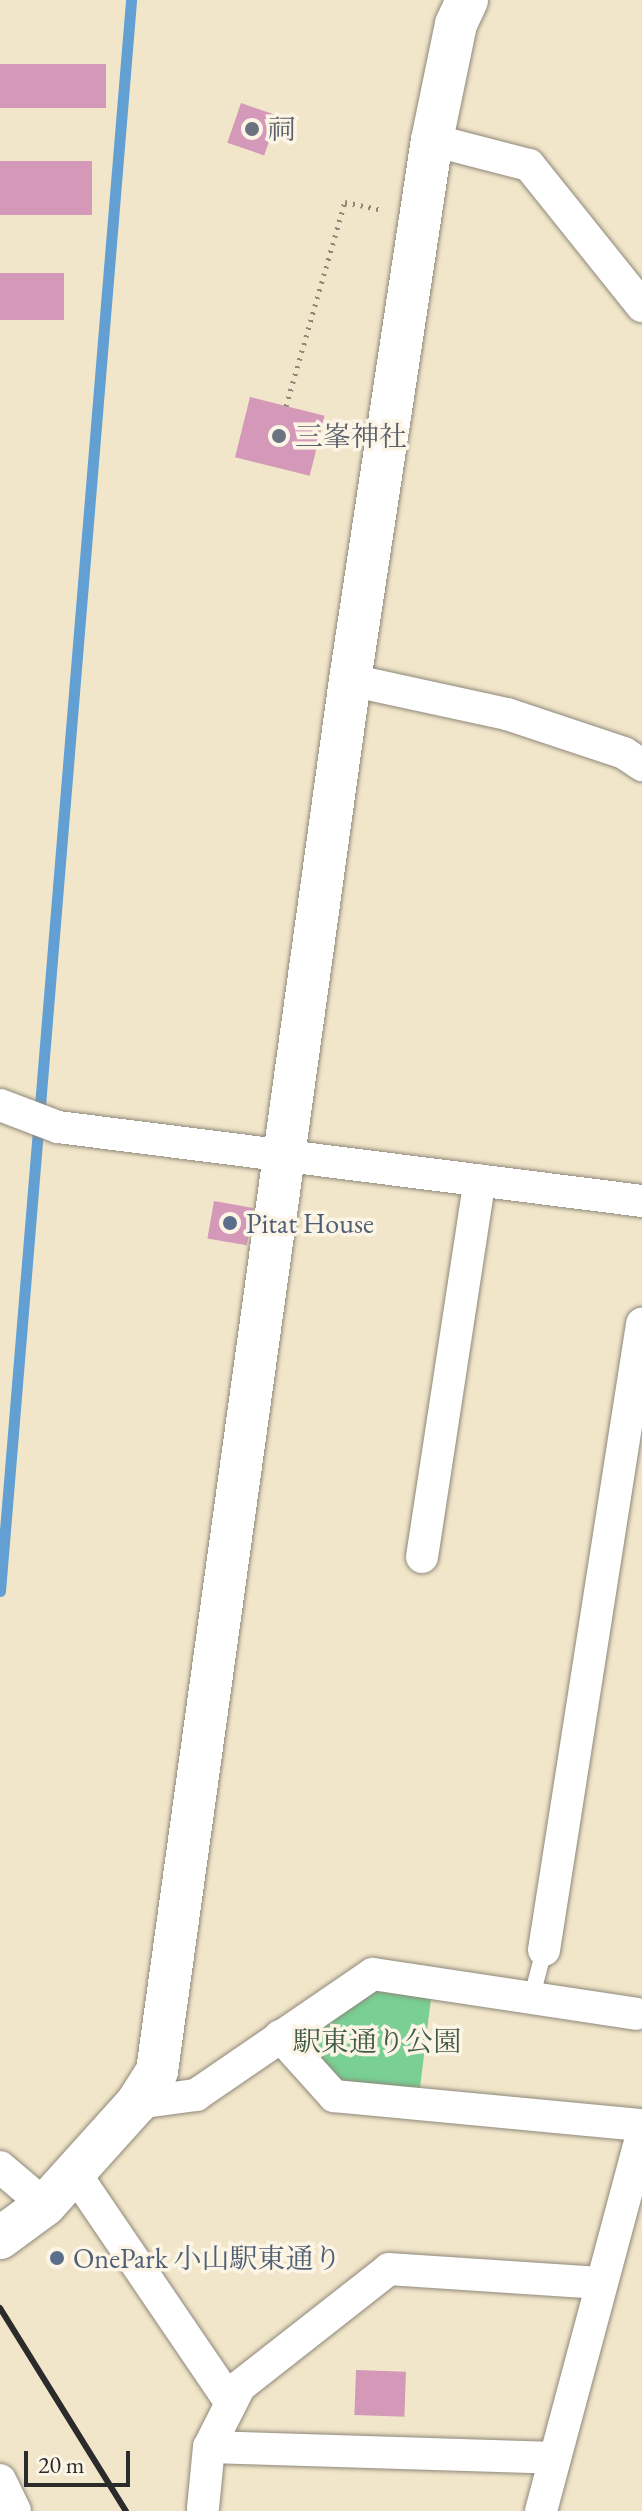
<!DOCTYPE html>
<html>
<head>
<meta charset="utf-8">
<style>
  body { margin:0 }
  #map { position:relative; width:642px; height:2511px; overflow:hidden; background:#f2e6ca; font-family:"EB Garamond","Noto Serif JP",serif }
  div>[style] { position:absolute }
  .green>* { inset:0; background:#79cf94 }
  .stream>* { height:11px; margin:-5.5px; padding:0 5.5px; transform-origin:5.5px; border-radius:5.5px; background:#629fd3 }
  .building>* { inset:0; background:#d499b8; transform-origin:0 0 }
  .path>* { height:5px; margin-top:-2.5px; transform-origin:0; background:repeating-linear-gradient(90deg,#8e887a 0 2px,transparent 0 8px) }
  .roads { filter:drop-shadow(0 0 2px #8e887a) drop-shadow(0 0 2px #8e887a) }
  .service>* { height:16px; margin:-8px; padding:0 8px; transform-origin:8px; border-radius:8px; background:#fff }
  .minor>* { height:32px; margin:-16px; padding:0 16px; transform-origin:16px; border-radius:16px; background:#fff }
  .tertiary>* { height:42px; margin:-21px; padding:0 21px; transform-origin:21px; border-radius:21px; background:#fff }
  .rail>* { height:6px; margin:-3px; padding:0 3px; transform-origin:3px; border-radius:3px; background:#2b2b2b }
  .dots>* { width:22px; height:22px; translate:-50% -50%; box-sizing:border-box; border:4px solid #fcf5e5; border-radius:50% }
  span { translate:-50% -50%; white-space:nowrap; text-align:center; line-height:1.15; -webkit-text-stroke:7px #fcf5e5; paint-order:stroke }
  .worship-label { font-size:28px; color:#5b616d }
  .left { translate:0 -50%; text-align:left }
  .service-label { font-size:28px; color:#4e5e75 }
  .park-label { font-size:28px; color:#425c4a }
  .scale { position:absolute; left:24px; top:2451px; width:106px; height:36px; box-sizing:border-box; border:4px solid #2b2b2b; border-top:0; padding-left:10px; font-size:24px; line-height:28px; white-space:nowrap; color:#2b2b2b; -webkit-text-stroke:6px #fcf5e5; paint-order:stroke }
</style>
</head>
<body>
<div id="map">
  <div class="green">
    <i style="clip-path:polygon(370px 1986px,432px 1990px,420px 2088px,337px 2087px,300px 2034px)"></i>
  </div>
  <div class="stream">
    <i style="left:0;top:1591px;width:1596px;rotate:-85.29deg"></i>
  </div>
  <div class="building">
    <i style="left:0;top:64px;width:106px;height:44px"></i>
    <i style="left:241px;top:103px;width:39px;height:42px;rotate:19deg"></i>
    <i style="left:92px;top:161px;width:54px;height:92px;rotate:90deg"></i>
    <i style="left:0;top:273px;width:64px;height:47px"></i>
    <i style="left:250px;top:397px;width:77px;height:62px;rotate:14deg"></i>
    <i style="left:214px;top:1201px;width:40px;height:38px;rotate:10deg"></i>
    <i style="left:356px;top:2370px;width:50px;height:45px;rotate:2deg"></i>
  </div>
  <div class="path">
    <i style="left:286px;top:406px;width:212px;rotate:-73.9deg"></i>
    <i style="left:345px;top:202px;width:39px;rotate:12deg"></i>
  </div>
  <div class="roads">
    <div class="service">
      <i style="left:532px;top:1996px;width:48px;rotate:-75.4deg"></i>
    </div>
    <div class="minor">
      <i style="left:432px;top:140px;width:100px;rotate:14.5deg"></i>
      <i style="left:529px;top:165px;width:181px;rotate:51.3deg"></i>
      <i style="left:350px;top:680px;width:161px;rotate:12.2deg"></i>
      <i style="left:507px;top:714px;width:123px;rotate:18.4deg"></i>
      <i style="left:624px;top:753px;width:22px;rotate:34deg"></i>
      <i style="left:0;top:1105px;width:62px;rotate:20.8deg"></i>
      <i style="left:58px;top:1127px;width:589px;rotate:7.22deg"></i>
      <i style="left:422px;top:1557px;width:381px;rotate:-81.3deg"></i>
      <i style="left:544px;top:1950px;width:634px;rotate:-81.1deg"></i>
      <i style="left:280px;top:2036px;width:81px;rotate:48deg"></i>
      <i style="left:334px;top:2096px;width:309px;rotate:5.4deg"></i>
      <i style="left:137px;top:2103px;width:60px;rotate:-7.7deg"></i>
      <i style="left:196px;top:2095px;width:214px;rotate:-34.4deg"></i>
      <i style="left:373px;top:1974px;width:266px;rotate:8.6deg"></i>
      <i style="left:0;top:2167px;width:59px;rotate:40.2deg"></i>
      <i style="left:74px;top:2172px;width:279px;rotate:55.8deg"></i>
      <i style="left:209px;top:2447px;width:346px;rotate:1.8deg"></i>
      <i style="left:0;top:2480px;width:34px;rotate:64deg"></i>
      <i style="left:203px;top:2508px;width:61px;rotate:-84.4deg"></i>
      <i style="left:209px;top:2447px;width:68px;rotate:-63.1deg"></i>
      <i style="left:240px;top:2386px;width:189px;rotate:-38.1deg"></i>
      <i style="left:389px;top:2269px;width:211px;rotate:3.8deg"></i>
      <i style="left:541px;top:2511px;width:389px;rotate:-75deg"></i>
    </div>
    <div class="tertiary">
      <i style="left:0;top:2238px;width:56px;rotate:-36.3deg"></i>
      <i style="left:45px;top:2205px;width:137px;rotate:-48deg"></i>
      <i style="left:137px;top:2103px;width:38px;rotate:-58deg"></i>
      <i style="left:157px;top:2071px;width:1404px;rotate:-82.1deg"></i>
      <i style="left:350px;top:680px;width:546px;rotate:-81.37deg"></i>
      <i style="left:432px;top:140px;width:118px;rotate:-78.3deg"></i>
      <i style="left:456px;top:24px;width:26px;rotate:-65deg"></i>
    </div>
  </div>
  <div class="rail">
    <i style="left:0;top:2308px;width:239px;rotate:58.2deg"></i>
  </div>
  <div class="dots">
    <i style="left:252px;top:129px;background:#6b7280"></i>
    <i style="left:279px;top:436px;background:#6b7280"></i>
    <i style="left:230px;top:1223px;background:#5c6f8a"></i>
    <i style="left:57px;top:2258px;background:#5c6f8a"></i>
  </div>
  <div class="worship-label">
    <span class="left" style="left:268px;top:129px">祠</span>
    <span class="left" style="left:295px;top:436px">三峯神社</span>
  </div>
  <div class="service-label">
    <span class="left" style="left:246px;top:1223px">Pitat House</span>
    <span class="left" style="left:73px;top:2258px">OnePark 小山駅東通り</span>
  </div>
  <div class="park-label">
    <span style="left:377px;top:2041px">駅東通り公園</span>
  </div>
  <div class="scale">20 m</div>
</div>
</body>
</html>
